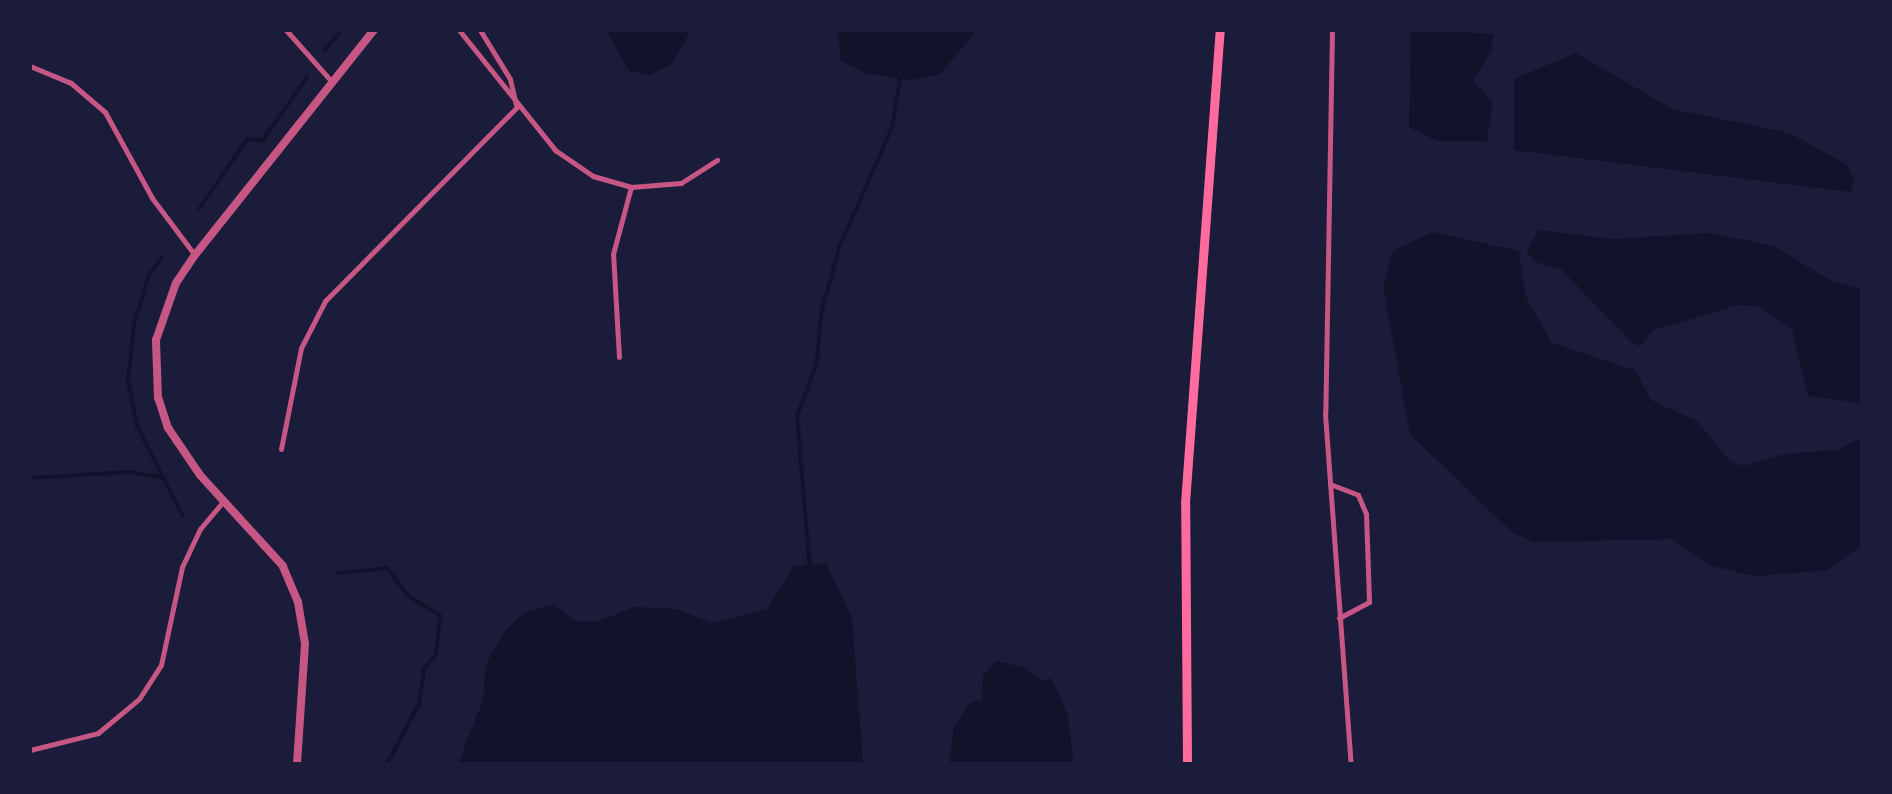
<!DOCTYPE html>
<html>
<head>
<meta charset="utf-8">
<style>
  body { margin:0 }
  #map { position:relative; width:1892px; height:794px; overflow:hidden; background:#1b1b3a; font-family:"Exo 2",sans-serif }
  div>[style] { position:absolute }
  .water>* { inset:0; background:#12122b }
  .stream>* { height:4px; margin:-2px; padding:0 2px; transform-origin:2px; border-radius:2px; background:#12122b }
  .minor>* { height:5px; margin:-2.5px; padding:0 2.5px; transform-origin:2.5px; border-radius:2.5px; background:#c65784 }
  .tertiary>* { height:8px; margin:-4px; padding:0 4px; transform-origin:4px; border-radius:4px; background:#c65784 }
  .primary>* { height:9px; margin:-4.5px; padding:0 4.5px; transform-origin:4.5px; border-radius:4.5px; background:#ff6b9d }
  span { translate:-50% -50%; white-space:nowrap; text-align:center; line-height:1.15; -webkit-text-stroke:8px #1b1b3a; paint-order:stroke }
  .frame { position:absolute; inset:0; border:32px solid #1b1b3a; pointer-events:none }
</style>
</head>
<body>
<div id="map">
  <div class="water">
    <i style="clip-path:polygon(606px 30px,691px 30px,672px 64px,650px 75px,629px 71px)"></i>
    <i style="clip-path:polygon(838px 30px,977px 30px,940px 74px,911px 80px,868px 74px,841px 61px)"></i>
    <i style="clip-path:polygon(1411px 30px,1493px 34px,1492px 51px,1473px 80px,1493px 103px,1487px 141px,1437px 141px,1409px 127px)"></i>
    <i style="clip-path:polygon(1576px 53px,1672px 109px,1789px 133px,1846px 164px,1855px 180px,1851px 192px,1514px 150px,1514px 79px)"></i>
    <i style="clip-path:polygon(1539px 230px,1613px 239px,1711px 233px,1774px 246px,1833px 282px,1862px 289px,1862px 403px,1808px 396px,1792px 329px,1758px 306px,1739px 305px,1654px 330px,1640px 346px,1632px 343px,1562px 270px,1533px 261px,1527px 251px)"></i>
    <i style="clip-path:polygon(1432px 232px,1519px 251px,1525px 295px,1551px 342px,1635px 370px,1651px 400px,1697px 421px,1731px 462px,1744px 466px,1783px 454px,1838px 450px,1862px 437px,1862px 545px,1828px 570px,1754px 576px,1712px 566px,1671px 539px,1535px 542px,1513px 533px,1410px 434px,1383px 286px,1393px 251px)"></i>
    <i style="clip-path:polygon(826px 563px,852px 618px,863px 764px,458px 764px,483px 700px,486px 664px,504px 632px,524px 613px,553px 604px,575px 621px,598px 621px,635px 607px,675px 609px,714px 623px,767px 609px,794px 566px)"></i>
    <i style="clip-path:polygon(996px 661px,1025px 668px,1042px 681px,1051px 678px,1067px 713px,1074px 764px,949px 764px,954px 727px,970px 703px,982px 700px,983px 676px)"></i>
  </div>
  <div class="stream">
    <i style="left:324px;top:51px;width:27px;rotate:-51deg"></i>
    <i style="left:199px;top:209px;width:85px;rotate:-55.6deg"></i>
    <i style="left:247px;top:139px;width:16px;rotate:4deg"></i>
    <i style="left:263px;top:140px;width:77px;rotate:-55.1deg"></i>
    <i style="left:162px;top:257px;width:24px;rotate:125deg"></i>
    <i style="left:148px;top:277px;width:50px;rotate:106.3deg"></i>
    <i style="left:134px;top:325px;width:56px;rotate:96.1deg"></i>
    <i style="left:128px;top:381px;width:46px;rotate:78.7deg"></i>
    <i style="left:137px;top:426px;width:100px;rotate:63.2deg"></i>
    <i style="left:30px;top:478px;width:100px;rotate:-3.4deg"></i>
    <i style="left:130px;top:472px;width:35px;rotate:10deg"></i>
    <i style="left:810px;top:570px;width:155px;rotate:-94.8deg"></i>
    <i style="left:797px;top:416px;width:58px;rotate:-69.7deg"></i>
    <i style="left:817px;top:362px;width:48px;rotate:-85.2deg"></i>
    <i style="left:821px;top:314px;width:68px;rotate:-74.7deg"></i>
    <i style="left:839px;top:248px;width:132px;rotate:-66.3deg"></i>
    <i style="left:892px;top:127px;width:49px;rotate:-80.5deg"></i>
    <i style="left:338px;top:573px;width:49px;rotate:-5.8deg"></i>
    <i style="left:387px;top:568px;width:34px;rotate:53deg"></i>
    <i style="left:407px;top:595px;width:39px;rotate:32deg"></i>
    <i style="left:440px;top:616px;width:39px;rotate:96deg"></i>
    <i style="left:436px;top:655px;width:18px;rotate:131deg"></i>
    <i style="left:424px;top:669px;width:35px;rotate:98deg"></i>
    <i style="left:419px;top:704px;width:68px;rotate:118.1deg"></i>
  </div>
  <div class="minor">
    <i style="left:286px;top:30px;width:69px;rotate:48.5deg"></i>
    <i style="left:459px;top:30px;width:154px;rotate:51.3deg"></i>
    <i style="left:555px;top:150px;width:46px;rotate:34.4deg"></i>
    <i style="left:593px;top:176px;width:40px;rotate:16deg"></i>
    <i style="left:631px;top:187px;width:50px;rotate:-4.6deg"></i>
    <i style="left:681px;top:183px;width:43px;rotate:-32.6deg"></i>
    <i style="left:480px;top:30px;width:57px;rotate:58.5deg"></i>
    <i style="left:510px;top:79px;width:27px;rotate:77deg"></i>
    <i style="left:1332px;top:30px;width:384px;rotate:91deg"></i>
    <i style="left:1325px;top:414px;width:351px;rotate:85.8deg"></i>
    <i style="left:30px;top:66px;width:44px;rotate:22.5deg"></i>
    <i style="left:71px;top:83px;width:45px;rotate:40.5deg"></i>
    <i style="left:105px;top:112px;width:98px;rotate:61.3deg"></i>
    <i style="left:152px;top:198px;width:70px;rotate:53.1deg"></i>
    <i style="left:619px;top:357px;width:103px;rotate:-93.3deg"></i>
    <i style="left:613px;top:254px;width:69px;rotate:-75deg"></i>
    <i style="left:281px;top:449px;width:103px;rotate:-78.8deg"></i>
    <i style="left:301px;top:348px;width:53px;rotate:-62.9deg"></i>
    <i style="left:325px;top:301px;width:272px;rotate:-45.3deg"></i>
    <i style="left:1330px;top:484px;width:30px;rotate:21deg"></i>
    <i style="left:1358px;top:495px;width:21px;rotate:67deg"></i>
    <i style="left:1366px;top:514px;width:88px;rotate:88deg"></i>
    <i style="left:1369px;top:602px;width:34px;rotate:152deg"></i>
    <i style="left:30px;top:750px;width:70px;rotate:-14deg"></i>
    <i style="left:98px;top:733px;width:53px;rotate:-39.7deg"></i>
    <i style="left:139px;top:699px;width:40px;rotate:-57.1deg"></i>
    <i style="left:161px;top:665px;width:100px;rotate:-77.9deg"></i>
    <i style="left:182px;top:567px;width:42px;rotate:-64.7deg"></i>
    <i style="left:200px;top:529px;width:35px;rotate:-50deg"></i>
  </div>
  <div class="tertiary">
    <i style="left:297px;top:764px;width:120px;rotate:-86.2deg"></i>
    <i style="left:305px;top:644px;width:43px;rotate:-99.5deg"></i>
    <i style="left:298px;top:602px;width:39px;rotate:-113deg"></i>
    <i style="left:283px;top:566px;width:123px;rotate:-132.4deg"></i>
    <i style="left:200px;top:475px;width:57px;rotate:-124.2deg"></i>
    <i style="left:168px;top:428px;width:32px;rotate:-108deg"></i>
    <i style="left:158px;top:398px;width:58px;rotate:-92deg"></i>
    <i style="left:156px;top:340px;width:60px;rotate:-70.7deg"></i>
    <i style="left:176px;top:283px;width:34px;rotate:-56deg"></i>
    <i style="left:195px;top:255px;width:288px;rotate:-51.5deg"></i>
  </div>
  <div class="primary">
    <i style="left:1187px;top:764px;width:261px;rotate:-90.4deg"></i>
    <i style="left:1185px;top:503px;width:474px;rotate:-85.8deg"></i>
  </div>
  <div class="frame"></div>
</div>
</body>
</html>
